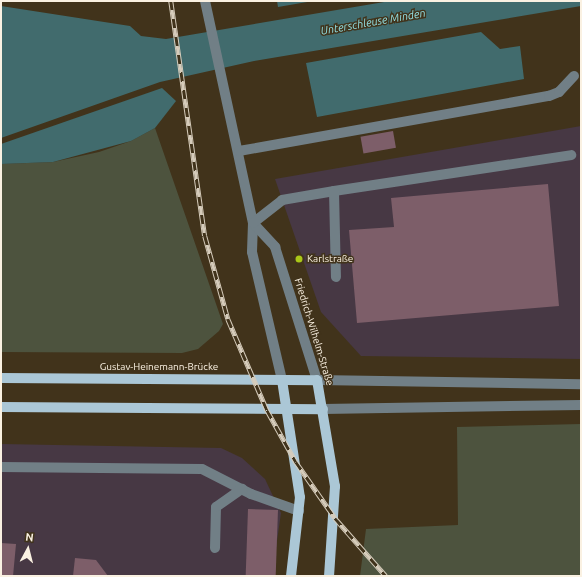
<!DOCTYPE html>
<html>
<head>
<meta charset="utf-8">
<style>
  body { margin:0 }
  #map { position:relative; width:582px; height:577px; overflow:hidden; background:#41331b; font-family:Ubuntu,sans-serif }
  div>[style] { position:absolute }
  .commercial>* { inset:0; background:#473844 }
  .green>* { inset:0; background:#4d533e }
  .water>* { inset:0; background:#416b6d }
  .building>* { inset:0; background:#7d5e69; transform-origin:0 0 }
  .minor>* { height:10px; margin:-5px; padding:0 5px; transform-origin:5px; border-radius:5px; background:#717f86 }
  .major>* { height:10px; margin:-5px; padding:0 5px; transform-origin:5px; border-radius:5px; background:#abc7d6 }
  .rail>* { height:4.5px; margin-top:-2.25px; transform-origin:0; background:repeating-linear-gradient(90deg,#41331b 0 9px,#d6ccbb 0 18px); box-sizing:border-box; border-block:1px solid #d6ccbb }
  .dots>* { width:11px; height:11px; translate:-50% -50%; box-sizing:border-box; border:2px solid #41331b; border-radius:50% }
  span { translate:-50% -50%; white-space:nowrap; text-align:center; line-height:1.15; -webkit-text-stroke:3px #41331b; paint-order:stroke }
  .poi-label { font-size:10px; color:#faf1e2 }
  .left { translate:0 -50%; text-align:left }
  .street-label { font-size:10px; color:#faf1e2 }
  .water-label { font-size:11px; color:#93e0e4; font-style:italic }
  .frame { position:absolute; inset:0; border:2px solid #faf1e2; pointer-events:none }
  .north { position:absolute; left:8px; top:529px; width:40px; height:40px; -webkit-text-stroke:3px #41331b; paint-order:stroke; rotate:7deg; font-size:11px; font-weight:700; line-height:16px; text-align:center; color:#faf1e2 }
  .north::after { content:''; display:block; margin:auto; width:14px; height:18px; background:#faf1e2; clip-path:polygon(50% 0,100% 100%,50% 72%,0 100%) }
</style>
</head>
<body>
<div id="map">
  <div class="commercial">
    <i style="clip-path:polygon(581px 126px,581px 359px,361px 356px,321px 312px,275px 179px)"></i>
    <i style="clip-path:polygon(1px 444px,221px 448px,242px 458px,265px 479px,281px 513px,272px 576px,1px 576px)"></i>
  </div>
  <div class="green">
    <i style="clip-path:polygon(155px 128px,223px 324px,219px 331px,198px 349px,182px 353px,1px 352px,1px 164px,53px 162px,99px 152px,131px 141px)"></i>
    <i style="clip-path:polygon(581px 424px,581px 576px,360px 576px,366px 529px,458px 525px,457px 427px)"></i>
  </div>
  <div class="water">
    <i style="clip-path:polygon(277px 1px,313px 1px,278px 7px)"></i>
    <i style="clip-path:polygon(390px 1px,581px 1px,581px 6px,254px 61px,160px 82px,1px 138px,1px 6px,130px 26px,141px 36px,166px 39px)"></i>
    <i style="clip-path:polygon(481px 32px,500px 49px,520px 46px,524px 79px,317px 117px,306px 63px)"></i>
    <i style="clip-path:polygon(162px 88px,176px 101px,155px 128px,131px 141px,53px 162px,1px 164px,1px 144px)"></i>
  </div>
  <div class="building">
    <i style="left:393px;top:131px;width:17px;height:33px;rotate:80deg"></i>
    <i style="clip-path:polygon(548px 184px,559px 306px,357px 323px,349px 230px,394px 227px,391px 198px)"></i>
    <i style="left:248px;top:509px;width:30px;height:67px;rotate:2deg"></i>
    <i style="clip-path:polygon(1px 543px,16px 544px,13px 576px,1px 576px)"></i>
    <i style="clip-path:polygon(75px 558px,96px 560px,108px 576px,73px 576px)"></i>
  </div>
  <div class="minor">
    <i style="left:205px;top:1px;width:227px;rotate:77.8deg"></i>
    <i style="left:253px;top:223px;width:29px;rotate:92deg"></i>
    <i style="left:252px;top:252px;width:131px;rotate:76.8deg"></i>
    <i style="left:239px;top:151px;width:315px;rotate:-10.1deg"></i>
    <i style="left:549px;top:96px;width:11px;rotate:-22deg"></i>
    <i style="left:559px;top:92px;width:22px;rotate:-47deg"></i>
    <i style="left:334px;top:191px;width:240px;rotate:-8.6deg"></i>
    <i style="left:253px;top:223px;width:33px;rotate:47deg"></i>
    <i style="left:275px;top:247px;width:139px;rotate:72.5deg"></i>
    <i style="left:317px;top:380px;width:264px;rotate:0.9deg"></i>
    <i style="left:253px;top:223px;width:37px;rotate:-38deg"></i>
    <i style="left:282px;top:200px;width:53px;rotate:-9.8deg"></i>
    <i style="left:334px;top:191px;width:86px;rotate:88.7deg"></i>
    <i style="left:323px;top:409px;width:258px;rotate:-0.9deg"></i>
    <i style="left:1px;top:467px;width:201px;rotate:0.6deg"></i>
    <i style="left:202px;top:469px;width:55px;rotate:27deg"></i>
    <i style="left:251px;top:494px;width:51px;rotate:19.5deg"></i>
    <i style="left:215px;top:548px;width:41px;rotate:-88.6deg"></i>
    <i style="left:216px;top:507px;width:32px;rotate:-35deg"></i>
  </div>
  <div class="major">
    <i style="left:1px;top:378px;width:316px;rotate:0.4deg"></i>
    <i style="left:317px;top:380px;width:108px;rotate:80.4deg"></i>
    <i style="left:335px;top:486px;width:90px;rotate:93.8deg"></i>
    <i style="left:282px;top:380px;width:118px;rotate:81.3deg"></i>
    <i style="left:300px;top:497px;width:80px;rotate:96.5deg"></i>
    <i style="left:1px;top:407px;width:322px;rotate:0.4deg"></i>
  </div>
  <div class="rail">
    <i style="left:171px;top:1px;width:237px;rotate:81.8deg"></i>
    <i style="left:205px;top:236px;width:86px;rotate:74.5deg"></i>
    <i style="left:228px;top:319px;width:99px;rotate:66.8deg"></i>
    <i style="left:267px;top:410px;width:60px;rotate:60.9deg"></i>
    <i style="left:296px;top:462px;width:68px;rotate:55.1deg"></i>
    <i style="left:335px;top:518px;width:77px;rotate:48.7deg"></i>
  </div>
  <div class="dots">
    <i style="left:299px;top:259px;background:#aac718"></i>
  </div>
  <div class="poi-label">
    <span class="left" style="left:307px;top:259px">Karlstraße</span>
  </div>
  <div class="street-label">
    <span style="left:314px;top:332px;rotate:73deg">Friedrich-Wilhelm-Straße</span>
    <span style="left:159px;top:367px">Gustav-Heinemann-Brücke</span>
  </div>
  <div class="water-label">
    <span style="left:373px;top:22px;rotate:-10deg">Unterschleuse Minden</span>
  </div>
  <div class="frame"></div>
  <div class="north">N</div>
</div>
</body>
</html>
